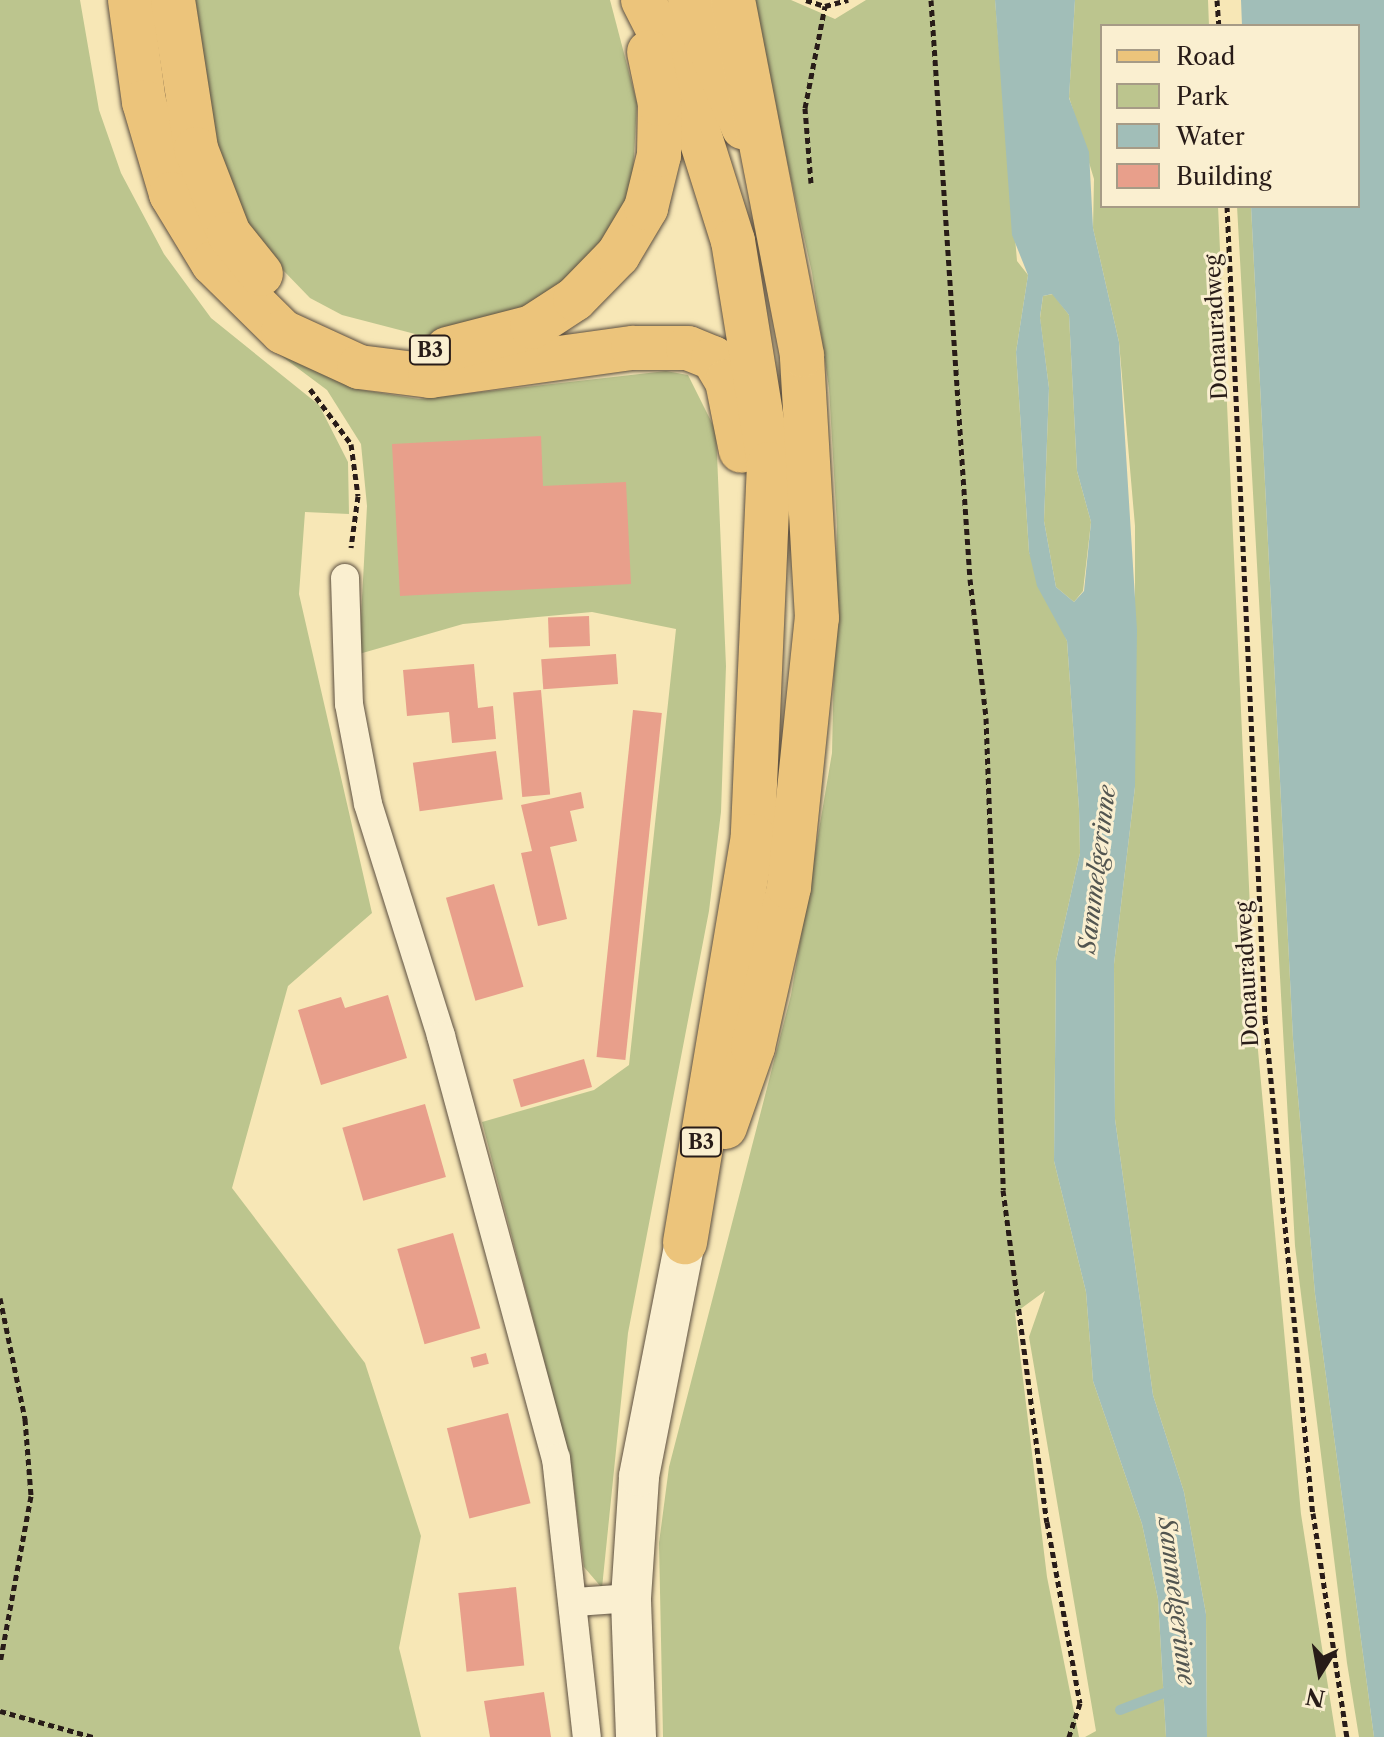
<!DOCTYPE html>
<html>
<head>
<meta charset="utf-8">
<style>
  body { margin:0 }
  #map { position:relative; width:1384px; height:1737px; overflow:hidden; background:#f7e7b6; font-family:"Libre Caslon Text",serif }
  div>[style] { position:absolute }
  .green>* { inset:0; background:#bcc58e }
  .water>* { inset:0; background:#a1beb8 }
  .stream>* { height:10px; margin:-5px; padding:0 5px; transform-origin:5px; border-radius:5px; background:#a1beb8 }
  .building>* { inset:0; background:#e89f8b; transform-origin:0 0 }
  .path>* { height:5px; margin-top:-2.5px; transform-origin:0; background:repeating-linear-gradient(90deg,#281c18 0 6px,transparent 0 10px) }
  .roads { filter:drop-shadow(0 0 2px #5c4f40) drop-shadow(0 0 2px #5c4f40) }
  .street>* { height:28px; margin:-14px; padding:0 14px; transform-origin:14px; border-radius:14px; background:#faefd0 }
  .secondary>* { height:40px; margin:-20px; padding:0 20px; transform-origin:20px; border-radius:20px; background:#faefd0 }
  .primary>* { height:44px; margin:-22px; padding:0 22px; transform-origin:22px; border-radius:22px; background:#ecc47b }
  span { translate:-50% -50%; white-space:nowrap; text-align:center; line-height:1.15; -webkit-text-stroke:6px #faefd0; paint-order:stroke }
  .shield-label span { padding:2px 6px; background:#faefd0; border:2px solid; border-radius:6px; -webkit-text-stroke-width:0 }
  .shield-label { font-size:20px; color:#281c18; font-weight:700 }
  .street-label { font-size:22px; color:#281c18 }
  .water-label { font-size:24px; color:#525550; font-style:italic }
  .legend { position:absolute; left:1100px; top:24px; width:260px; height:184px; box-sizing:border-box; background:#faefd0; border:2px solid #a69b86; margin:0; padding:10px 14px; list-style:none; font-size:24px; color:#281c18 }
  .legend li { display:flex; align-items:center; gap:16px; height:40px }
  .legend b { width:40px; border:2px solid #a69b86 }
  .north { position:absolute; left:1280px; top:1633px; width:80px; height:80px; -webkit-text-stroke:6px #faefd0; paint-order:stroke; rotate:191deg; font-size:22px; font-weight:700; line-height:32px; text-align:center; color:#281c18 }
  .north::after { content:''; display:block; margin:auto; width:28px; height:36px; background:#281c18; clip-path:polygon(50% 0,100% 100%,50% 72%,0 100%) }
</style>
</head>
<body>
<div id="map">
  <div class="green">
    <i style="clip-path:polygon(0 0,80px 0,99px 110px,121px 173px,164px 254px,211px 318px,319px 405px,348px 462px,349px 514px,305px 512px,299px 594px,372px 913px,288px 986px,232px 1188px,365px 1363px,421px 1536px,399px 1648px,421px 1737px,0 1737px)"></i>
    <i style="clip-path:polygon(191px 0,610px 0,637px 103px,632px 191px,601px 247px,542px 307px,465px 333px,419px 335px,342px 315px,310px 298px,248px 234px,209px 123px)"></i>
    <i style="clip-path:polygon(751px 0,791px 0,835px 19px,866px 0,995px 0,1017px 261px,1028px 275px,1016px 352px,1029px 552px,1067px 641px,1079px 809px,1080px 853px,1056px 961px,1054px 1161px,1086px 1292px,1093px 1381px,1142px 1524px,1158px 1599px,1166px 1737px,1085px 1737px,1096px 1731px,1029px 1337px,1045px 1291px,1015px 1313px,1047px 1577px,1079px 1737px,663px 1737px,659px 1543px,669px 1467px,791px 995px,832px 753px,837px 526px,829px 388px,812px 273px)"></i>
    <i style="clip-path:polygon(1075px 0,1208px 0,1209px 26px,1102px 26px,1102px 206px,1218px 206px,1255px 1018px,1301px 1514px,1336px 1737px,1207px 1737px,1206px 1614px,1184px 1492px,1153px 1395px,1115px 1119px,1114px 964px,1135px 787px,1135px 526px,1119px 342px,1093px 228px,1094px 179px,1069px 97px)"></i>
    <i style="clip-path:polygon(1237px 206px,1251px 206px,1293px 1039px,1315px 1294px,1374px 1737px,1359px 1737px,1347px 1663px,1295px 1246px)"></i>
    <i style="clip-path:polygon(1053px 294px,1069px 315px,1077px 471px,1091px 522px,1083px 591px,1074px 602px,1056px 587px,1044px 521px,1049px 388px,1040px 318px,1043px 296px)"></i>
    <i style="clip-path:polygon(264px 343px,356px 389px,419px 399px,666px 371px,688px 375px,716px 431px,726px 666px,721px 812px,709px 911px,628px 1333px,602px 1588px,584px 1567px,571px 1464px,482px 1122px,594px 1090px,629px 1065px,676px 629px,592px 612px,463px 624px,359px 654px,367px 506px,361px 444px,327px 390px)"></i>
  </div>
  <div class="water">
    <i style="clip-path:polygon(evenodd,995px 0,1075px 0,1069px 98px,1089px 152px,1093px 228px,1119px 342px,1137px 630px,1135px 787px,1114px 964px,1115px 1119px,1153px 1395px,1184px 1492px,1206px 1614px,1207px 1737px,1166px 1737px,1158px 1599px,1142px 1524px,1093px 1381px,1086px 1292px,1054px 1161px,1056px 961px,1080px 853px,1079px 809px,1067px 641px,1037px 586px,1029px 552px,1016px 352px,1028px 275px,1012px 235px,995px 0,1052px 294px,1069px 315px,1077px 471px,1091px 522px,1084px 591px,1074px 602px,1056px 587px,1044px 521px,1049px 388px,1040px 317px,1043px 296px,1052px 294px)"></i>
    <i style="clip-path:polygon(1241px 0,1384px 0,1384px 1737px,1374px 1737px,1315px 1294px,1293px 1039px,1251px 206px,1358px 206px,1358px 26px,1242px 26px)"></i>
  </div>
  <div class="stream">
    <i style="left:1120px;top:1710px;width:59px;rotate:-20.9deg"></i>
  </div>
  <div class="building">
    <i style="clip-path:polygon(541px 436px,543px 486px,626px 482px,631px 584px,400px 596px,392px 444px)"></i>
    <i style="left:589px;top:616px;width:30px;height:41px;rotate:88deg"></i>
    <i style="left:616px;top:654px;width:30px;height:75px;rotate:86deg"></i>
    <i style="clip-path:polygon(474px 664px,478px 708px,493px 706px,496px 739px,452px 743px,449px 712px,407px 716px,403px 670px)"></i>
    <i style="left:541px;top:690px;width:105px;height:28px;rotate:85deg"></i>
    <i style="left:633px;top:710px;width:29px;height:349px;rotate:6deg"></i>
    <i style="left:496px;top:751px;width:49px;height:84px;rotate:82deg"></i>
    <i style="clip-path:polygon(581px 792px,584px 808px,570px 811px,577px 841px,550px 847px,567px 919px,538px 926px,521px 853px,532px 851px,521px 805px)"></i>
    <i style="left:494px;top:884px;width:107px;height:50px;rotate:74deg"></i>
    <i style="clip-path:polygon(388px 995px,407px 1058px,321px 1085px,298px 1010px,341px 997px,345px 1008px)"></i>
    <i style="left:584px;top:1059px;width:29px;height:74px;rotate:74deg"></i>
    <i style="left:425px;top:1104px;width:76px;height:86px;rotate:74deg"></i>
    <i style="left:453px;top:1233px;width:99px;height:58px;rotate:74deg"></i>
    <i style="left:486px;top:1353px;width:11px;height:16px;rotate:75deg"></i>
    <i style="left:508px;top:1413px;width:93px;height:63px;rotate:76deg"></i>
    <i style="left:516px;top:1587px;width:79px;height:58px;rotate:84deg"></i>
    <i style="clip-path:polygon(544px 1692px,551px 1737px,490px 1737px,484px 1701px)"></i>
  </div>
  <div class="path">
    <i style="left:806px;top:0;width:20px;rotate:18deg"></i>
    <i style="left:825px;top:6px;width:24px;rotate:-15deg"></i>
    <i style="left:931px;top:0;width:580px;rotate:86.15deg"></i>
    <i style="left:970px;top:579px;width:140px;rotate:83.4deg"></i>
    <i style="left:986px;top:718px;width:472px;rotate:87.9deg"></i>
    <i style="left:1003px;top:1190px;width:335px;rotate:82.5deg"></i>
    <i style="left:1047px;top:1522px;width:184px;rotate:79.7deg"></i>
    <i style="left:1080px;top:1703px;width:36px;rotate:108deg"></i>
    <i style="left:1217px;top:0;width:26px;rotate:86deg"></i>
    <i style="left:811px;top:183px;width:75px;rotate:-94.6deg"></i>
    <i style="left:805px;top:108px;width:104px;rotate:-78.9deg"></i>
    <i style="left:1227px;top:206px;width:813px;rotate:87.32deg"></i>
    <i style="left:1265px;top:1018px;width:497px;rotate:84.5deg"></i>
    <i style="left:1313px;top:1513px;width:227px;rotate:81.4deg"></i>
    <i style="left:310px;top:389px;width:69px;rotate:53.3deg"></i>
    <i style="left:351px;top:444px;width:52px;rotate:82.3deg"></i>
    <i style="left:358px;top:496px;width:52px;rotate:97.7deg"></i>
    <i style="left:0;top:1298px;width:124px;rotate:78.3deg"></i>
    <i style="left:25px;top:1419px;width:77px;rotate:85.5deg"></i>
    <i style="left:31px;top:1496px;width:170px;rotate:100.5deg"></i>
    <i style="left:0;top:1711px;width:97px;rotate:15.6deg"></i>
  </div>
  <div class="roads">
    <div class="street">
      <i style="left:345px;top:578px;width:126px;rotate:88.2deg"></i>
      <i style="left:349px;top:704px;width:102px;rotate:79.2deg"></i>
      <i style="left:368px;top:804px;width:243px;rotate:72.5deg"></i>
      <i style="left:441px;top:1036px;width:437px;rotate:74.8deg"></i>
      <i style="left:556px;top:1458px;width:281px;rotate:83.7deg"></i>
      <i style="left:576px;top:1602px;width:55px;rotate:-4.2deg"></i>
    </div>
    <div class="secondary">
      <i style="left:636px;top:1737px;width:139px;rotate:-92.1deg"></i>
      <i style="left:631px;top:1598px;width:122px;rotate:-86.2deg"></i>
      <i style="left:639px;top:1476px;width:238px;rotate:-78.9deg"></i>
    </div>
    <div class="primary">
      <i style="left:130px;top:0;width:103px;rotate:82.2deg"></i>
      <i style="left:144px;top:102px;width:96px;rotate:73.6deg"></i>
      <i style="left:171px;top:194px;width:81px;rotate:58.7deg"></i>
      <i style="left:213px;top:263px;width:98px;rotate:44.6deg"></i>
      <i style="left:283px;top:332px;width:84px;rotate:24.7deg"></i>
      <i style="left:359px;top:367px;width:72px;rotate:7.2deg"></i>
      <i style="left:430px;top:376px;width:205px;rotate:-7.9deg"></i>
      <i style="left:633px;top:348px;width:55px"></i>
      <i style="left:688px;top:348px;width:27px;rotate:22deg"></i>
      <i style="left:713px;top:358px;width:27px;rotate:59deg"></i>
      <i style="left:727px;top:381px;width:71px;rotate:78.7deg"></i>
      <i style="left:173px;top:0;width:151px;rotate:81.2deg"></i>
      <i style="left:196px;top:149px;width:91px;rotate:68.8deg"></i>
      <i style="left:229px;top:234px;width:51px;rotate:51.3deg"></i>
      <i style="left:643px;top:0;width:82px;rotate:63.1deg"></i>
      <i style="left:680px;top:73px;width:176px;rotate:72.5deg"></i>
      <i style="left:733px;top:241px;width:226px;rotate:80.8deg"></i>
      <i style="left:769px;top:464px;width:372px;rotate:92.5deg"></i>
      <i style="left:753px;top:836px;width:412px;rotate:99.5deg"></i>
      <i style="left:690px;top:0;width:138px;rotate:67.3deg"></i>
      <i style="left:447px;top:349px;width:88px;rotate:-14.5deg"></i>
      <i style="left:532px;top:327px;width:51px;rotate:-33.1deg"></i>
      <i style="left:575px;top:299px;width:62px;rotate:-45.7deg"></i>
      <i style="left:618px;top:255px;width:55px;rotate:-59.2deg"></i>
      <i style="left:646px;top:208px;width:55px;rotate:-76.2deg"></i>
      <i style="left:659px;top:155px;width:51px;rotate:-88.9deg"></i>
      <i style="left:660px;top:104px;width:53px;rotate:-101.9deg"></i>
      <i style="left:725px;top:1127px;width:85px;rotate:-70.7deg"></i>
      <i style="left:753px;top:1047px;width:164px;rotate:-77.3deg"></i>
      <i style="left:789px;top:887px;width:270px;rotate:-84.1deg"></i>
      <i style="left:817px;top:618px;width:263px;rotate:-93.3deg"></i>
      <i style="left:802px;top:355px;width:362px;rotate:-101deg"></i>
    </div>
  </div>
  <div class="shield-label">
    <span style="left:430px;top:350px">B3</span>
    <span style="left:701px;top:1142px">B3</span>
  </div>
  <div class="street-label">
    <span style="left:1216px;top:327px;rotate:-93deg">Donauradweg</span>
    <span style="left:1247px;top:974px;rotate:-93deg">Donauradweg</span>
  </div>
  <div class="water-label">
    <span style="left:1097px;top:869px;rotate:-83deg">Sammelgerinne</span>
    <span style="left:1177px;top:1601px;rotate:83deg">Sammelgerinne</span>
  </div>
  <ul class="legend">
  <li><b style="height:10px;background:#ecc47b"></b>Road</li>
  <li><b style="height:22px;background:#bcc58e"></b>Park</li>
  <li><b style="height:22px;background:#a1beb8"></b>Water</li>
  <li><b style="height:22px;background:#e89f8b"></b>Building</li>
  </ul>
  <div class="north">N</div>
</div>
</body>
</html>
